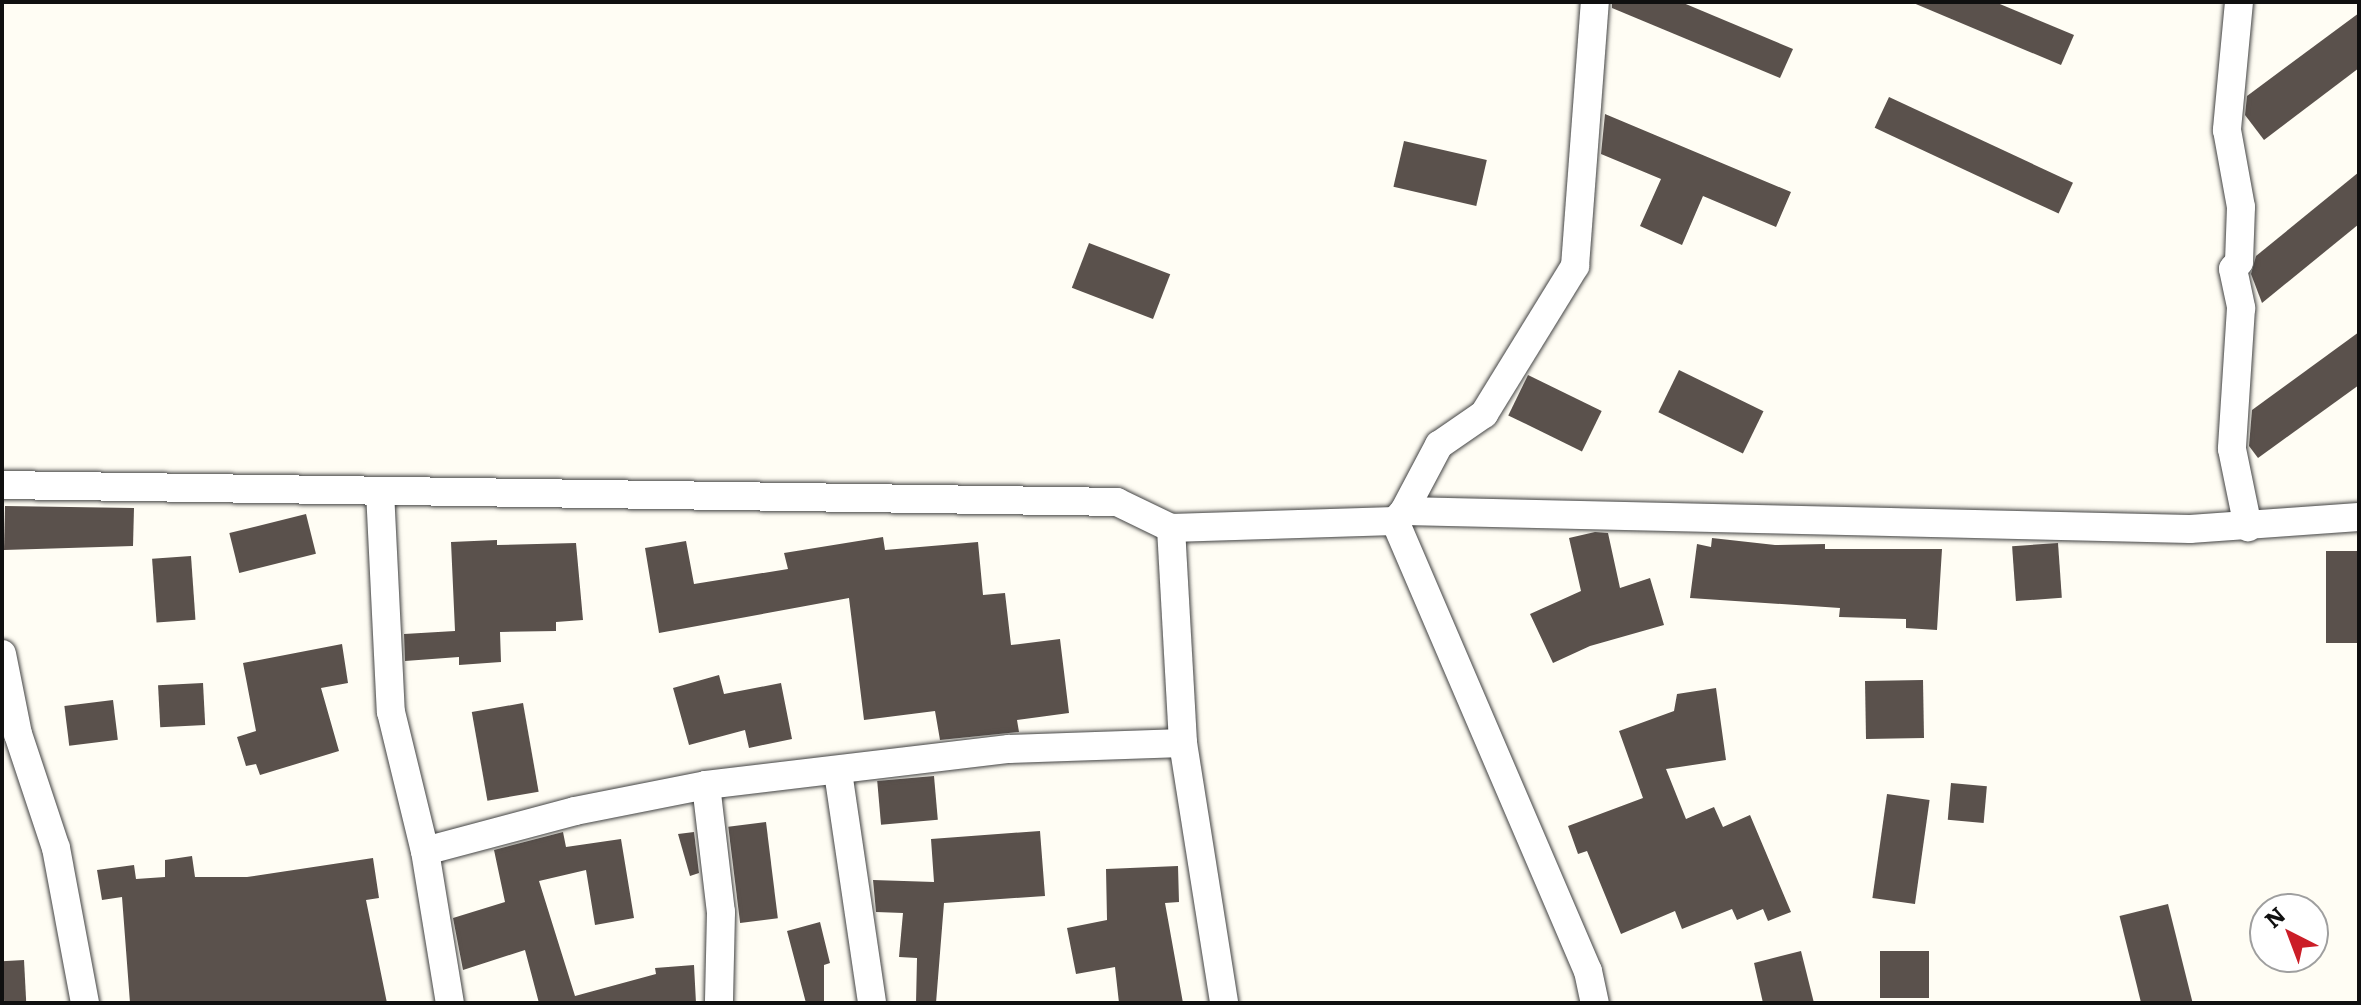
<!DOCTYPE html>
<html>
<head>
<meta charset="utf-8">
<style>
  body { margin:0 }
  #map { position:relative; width:2361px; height:1005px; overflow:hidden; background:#fffdf4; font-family:Literata,serif }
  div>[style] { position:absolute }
  .building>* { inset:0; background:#5a514c; transform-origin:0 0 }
  .roads { filter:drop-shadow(0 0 2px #434343) drop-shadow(0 0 2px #434343) }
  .minor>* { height:28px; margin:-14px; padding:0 14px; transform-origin:14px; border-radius:14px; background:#fff }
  span { translate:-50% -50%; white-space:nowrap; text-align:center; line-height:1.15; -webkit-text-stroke:8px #fff; paint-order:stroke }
  .frame { position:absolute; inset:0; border:4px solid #101010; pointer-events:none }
  .north { position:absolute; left:2249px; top:893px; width:80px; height:80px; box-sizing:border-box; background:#fff; border:2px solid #9f9f9f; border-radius:50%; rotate:318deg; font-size:22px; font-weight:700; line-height:32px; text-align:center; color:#101010 }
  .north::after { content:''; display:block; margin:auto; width:28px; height:36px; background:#cb1e28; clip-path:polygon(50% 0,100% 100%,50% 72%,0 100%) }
</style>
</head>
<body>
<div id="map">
  <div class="building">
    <i style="clip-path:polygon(1612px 2px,1681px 2px,1793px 49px,1780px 78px,1612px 8px)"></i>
    <i style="clip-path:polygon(1911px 2px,1995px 2px,2074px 35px,2061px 65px)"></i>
    <i style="clip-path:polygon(2359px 13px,2359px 68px,2264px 140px,2245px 115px,2247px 96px)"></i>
    <i style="left:1889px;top:97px;width:203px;height:34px;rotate:25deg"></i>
    <i style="clip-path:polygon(1605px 114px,1791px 192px,1776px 227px,1703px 196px,1682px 245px,1640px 226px,1661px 179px,1601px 154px)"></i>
    <i style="left:1404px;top:141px;width:85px;height:47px;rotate:13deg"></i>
    <i style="clip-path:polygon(2359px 172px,2359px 224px,2262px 303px,2251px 274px,2256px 256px)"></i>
    <i style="left:1089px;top:243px;width:87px;height:48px;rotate:21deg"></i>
    <i style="clip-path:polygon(2359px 332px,2359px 385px,2258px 458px,2249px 446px,2252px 410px)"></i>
    <i style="left:1679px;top:370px;width:94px;height:47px;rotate:26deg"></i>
    <i style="left:1528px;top:375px;width:82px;height:45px;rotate:26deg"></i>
    <i style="clip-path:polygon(5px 506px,134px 508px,133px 546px,4px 550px)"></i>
    <i style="left:306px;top:514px;width:41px;height:79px;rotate:76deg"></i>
    <i style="clip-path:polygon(1595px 532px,1608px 533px,1620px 588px,1650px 578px,1664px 625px,1590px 646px,1553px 663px,1530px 614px,1581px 591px,1569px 538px)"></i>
    <i style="clip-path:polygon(883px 537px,885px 550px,978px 542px,983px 595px,1005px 593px,1011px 645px,1060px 639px,1069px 713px,1017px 720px,1019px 732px,940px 740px,935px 711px,864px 720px,849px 598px,659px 633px,645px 548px,686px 541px,694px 584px,788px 569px,784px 553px)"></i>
    <i style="clip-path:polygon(1712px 538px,1775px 545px,1825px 544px,1825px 549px,1942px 549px,1937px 630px,1906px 628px,1906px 619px,1839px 617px,1840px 608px,1690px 598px,1697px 544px,1711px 547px)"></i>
    <i style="clip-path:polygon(497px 540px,497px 545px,576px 543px,583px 620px,556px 622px,556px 631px,500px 632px,501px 662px,459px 665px,459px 657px,405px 661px,404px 634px,455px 631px,451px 542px)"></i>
    <i style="left:2058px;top:543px;width:55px;height:46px;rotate:86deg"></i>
    <i style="left:2326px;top:551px;width:33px;height:92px"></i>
    <i style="left:191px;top:556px;width:64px;height:39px;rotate:86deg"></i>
    <i style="clip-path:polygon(342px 644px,348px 683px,321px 688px,339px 751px,260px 775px,256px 764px,246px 766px,237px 737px,256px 731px,243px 663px)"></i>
    <i style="clip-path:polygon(719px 675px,724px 694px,781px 683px,792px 739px,749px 748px,745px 730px,689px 745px,673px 688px)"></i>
    <i style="left:1923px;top:680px;width:58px;height:58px;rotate:89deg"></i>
    <i style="left:203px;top:683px;width:42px;height:45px;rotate:87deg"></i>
    <i style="clip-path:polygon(1716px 688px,1726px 760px,1666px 769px,1686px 819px,1714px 807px,1723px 827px,1750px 815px,1791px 912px,1768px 921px,1763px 909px,1737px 920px,1732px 909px,1682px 929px,1675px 911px,1621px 934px,1587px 851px,1578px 854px,1568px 826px,1643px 798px,1619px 731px,1674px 711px,1677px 694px)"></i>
    <i style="left:113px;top:700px;width:40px;height:49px;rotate:83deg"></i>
    <i style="left:523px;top:703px;width:90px;height:52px;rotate:80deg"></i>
    <i style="left:934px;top:776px;width:44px;height:57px;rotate:85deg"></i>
    <i style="left:1951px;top:783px;width:36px;height:37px;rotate:5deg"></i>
    <i style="left:1887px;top:794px;width:43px;height:105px;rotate:8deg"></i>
    <i style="left:766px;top:822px;width:97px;height:38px;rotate:83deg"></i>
    <i style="clip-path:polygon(1040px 831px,1045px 896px,944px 903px,936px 1003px,916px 1003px,917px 958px,899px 957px,903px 913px,876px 912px,873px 880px,934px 882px,931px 839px)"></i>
    <i style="clip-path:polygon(563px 832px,566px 847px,621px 839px,634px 918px,595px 925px,586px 870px,539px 881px,575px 996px,656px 974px,655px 968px,694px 965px,696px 1003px,539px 1003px,525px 950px,463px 970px,453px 918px,505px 902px,494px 850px)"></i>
    <i style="clip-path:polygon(694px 832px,699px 873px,690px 876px,678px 834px)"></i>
    <i style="clip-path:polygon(192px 856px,195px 877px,247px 877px,373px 858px,379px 898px,366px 900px,387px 1003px,130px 1003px,122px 897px,102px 900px,97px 870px,134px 865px,136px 879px,165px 877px,165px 860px)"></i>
    <i style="clip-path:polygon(1178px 866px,1179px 902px,1165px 903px,1183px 1003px,1119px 1003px,1115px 967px,1076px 974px,1067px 928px,1107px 920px,1106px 869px)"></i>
    <i style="left:2168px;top:904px;width:102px;height:50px;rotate:76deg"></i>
    <i style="clip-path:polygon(820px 922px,830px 963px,824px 965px,824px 1003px,806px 1003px,787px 931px)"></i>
    <i style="clip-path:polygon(1801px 951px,1814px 1003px,1763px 1003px,1754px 963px)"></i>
    <i style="left:1929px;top:951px;width:47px;height:49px;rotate:90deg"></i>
    <i style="left:24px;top:960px;width:43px;height:22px;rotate:87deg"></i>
  </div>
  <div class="roads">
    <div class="minor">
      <i style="left:2239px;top:2px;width:129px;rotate:95.4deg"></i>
      <i style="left:2227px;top:130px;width:78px;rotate:79.7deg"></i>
      <i style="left:2241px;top:207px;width:55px;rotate:92.1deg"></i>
      <i style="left:2239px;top:262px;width:9px;rotate:131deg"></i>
      <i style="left:2233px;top:269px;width:40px;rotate:78deg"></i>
      <i style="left:2241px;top:308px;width:141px;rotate:93.7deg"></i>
      <i style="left:2232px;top:449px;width:80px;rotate:78.4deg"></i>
      <i style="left:2px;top:485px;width:1115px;rotate:0.87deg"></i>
      <i style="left:1117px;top:502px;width:60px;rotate:25.7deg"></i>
      <i style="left:1171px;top:528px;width:224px;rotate:-1.8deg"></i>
      <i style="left:1395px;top:521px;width:13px;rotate:-48deg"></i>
      <i style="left:1404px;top:511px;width:786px;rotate:1.31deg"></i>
      <i style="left:2190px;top:529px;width:169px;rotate:-4.1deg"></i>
      <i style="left:380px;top:491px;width:221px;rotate:87.2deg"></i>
      <i style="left:391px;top:712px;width:143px;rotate:76.3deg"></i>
      <i style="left:425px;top:851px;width:154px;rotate:80.7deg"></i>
      <i style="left:1404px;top:511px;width:75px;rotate:-62.1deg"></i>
      <i style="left:1439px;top:445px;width:55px;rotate:-34.6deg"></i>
      <i style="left:1484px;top:414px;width:174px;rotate:-58.4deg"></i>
      <i style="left:1575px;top:266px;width:265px;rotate:-85.7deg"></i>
      <i style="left:1395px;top:521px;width:490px;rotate:66.8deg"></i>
      <i style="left:1588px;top:971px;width:33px;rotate:78deg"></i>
      <i style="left:1171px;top:528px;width:215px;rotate:86.8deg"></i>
      <i style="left:1183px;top:743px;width:263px;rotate:81deg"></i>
      <i style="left:2px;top:654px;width:82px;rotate:78.7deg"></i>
      <i style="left:18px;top:734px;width:120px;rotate:71.6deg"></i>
      <i style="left:56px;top:848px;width:158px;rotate:79.4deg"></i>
      <i style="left:838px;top:772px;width:233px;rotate:81.6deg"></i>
      <i style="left:706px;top:785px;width:128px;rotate:83.3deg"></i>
      <i style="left:721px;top:912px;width:91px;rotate:91.3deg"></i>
      <i style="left:425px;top:851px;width:155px;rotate:-14.9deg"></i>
      <i style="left:575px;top:811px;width:134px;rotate:-11.2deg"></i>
      <i style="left:706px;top:785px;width:305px;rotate:-6.8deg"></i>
      <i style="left:1009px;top:749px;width:174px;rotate:-2deg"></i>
    </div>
  </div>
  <div class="frame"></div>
  <div class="north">N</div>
</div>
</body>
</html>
